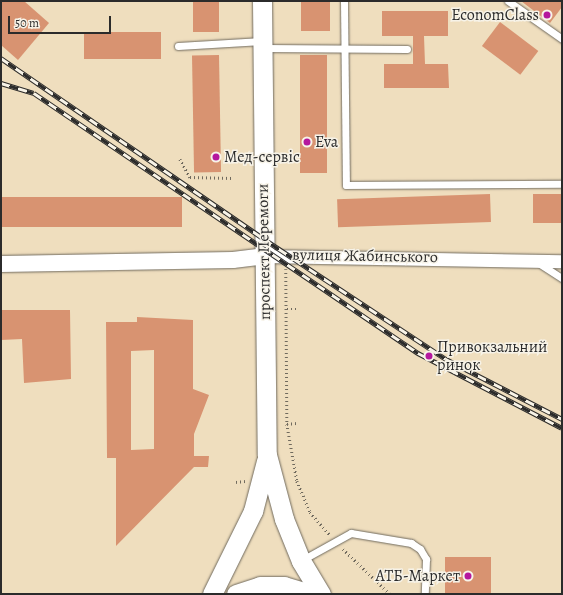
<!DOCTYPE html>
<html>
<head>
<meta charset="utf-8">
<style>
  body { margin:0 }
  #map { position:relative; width:563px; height:595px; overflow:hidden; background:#efdebe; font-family:Alegreya,serif }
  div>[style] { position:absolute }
  .building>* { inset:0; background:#d89371; transform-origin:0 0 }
  .path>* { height:2.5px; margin-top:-1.25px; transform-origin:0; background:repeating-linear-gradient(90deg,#706a5e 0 1px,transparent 0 4px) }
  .roads { filter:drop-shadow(0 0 1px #706a5e) drop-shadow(0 0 1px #706a5e) }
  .service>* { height:7px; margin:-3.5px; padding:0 3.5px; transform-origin:3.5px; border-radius:3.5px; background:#fff }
  .minor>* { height:13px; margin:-6.5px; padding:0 6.5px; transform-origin:6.5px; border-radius:6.5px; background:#fff }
  .tertiary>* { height:16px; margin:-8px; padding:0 8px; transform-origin:8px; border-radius:8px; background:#fff }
  .secondary>* { height:19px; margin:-9.5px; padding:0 9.5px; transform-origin:9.5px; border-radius:9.5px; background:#fff }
  .rail>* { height:4.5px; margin-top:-2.25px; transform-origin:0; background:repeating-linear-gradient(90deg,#f7f3e8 0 9px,#2b2b2b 0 18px); box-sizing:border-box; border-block:1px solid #2b2b2b }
  .dots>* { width:11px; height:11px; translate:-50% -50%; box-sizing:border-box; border:2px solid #f7f3e8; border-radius:50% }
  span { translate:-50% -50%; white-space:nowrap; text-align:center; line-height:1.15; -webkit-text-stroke:3px #f7f3e8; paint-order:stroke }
  .poi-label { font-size:16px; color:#2b2b2b }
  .right { translate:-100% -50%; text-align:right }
  .left { translate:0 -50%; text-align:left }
  .street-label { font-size:16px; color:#2b2b2b }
  .frame { position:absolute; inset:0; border:2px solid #2b2b2b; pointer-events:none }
  .scale { position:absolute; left:8px; top:16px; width:103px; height:18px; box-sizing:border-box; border:2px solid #2b2b2b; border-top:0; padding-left:5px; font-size:12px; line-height:14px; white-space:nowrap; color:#2b2b2b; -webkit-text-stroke:3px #f7f3e8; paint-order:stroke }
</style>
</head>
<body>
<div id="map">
  <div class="building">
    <i style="clip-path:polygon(1px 1px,24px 1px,49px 23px,18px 60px,1px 45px)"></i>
    <i style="left:193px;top:1px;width:26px;height:31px"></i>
    <i style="left:301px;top:1px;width:29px;height:30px"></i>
    <i style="clip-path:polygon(521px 1px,562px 1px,562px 7px,550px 23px)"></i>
    <i style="clip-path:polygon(382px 11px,448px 11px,448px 36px,424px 36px,425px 64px,448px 64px,449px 88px,384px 88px,384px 64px,413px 64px,413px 36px,382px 36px)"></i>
    <i style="left:500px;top:22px;width:48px;height:30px;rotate:37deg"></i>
    <i style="left:84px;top:32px;width:77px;height:27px"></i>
    <i style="left:219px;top:55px;width:117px;height:27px;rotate:89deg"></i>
    <i style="left:300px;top:55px;width:27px;height:118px"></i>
    <i style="left:490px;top:194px;width:28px;height:153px;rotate:88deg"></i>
    <i style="left:533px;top:194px;width:29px;height:29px"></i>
    <i style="left:1px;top:197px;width:181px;height:30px"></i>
    <i style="clip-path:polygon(1px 310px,70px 310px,71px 379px,24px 383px,22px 339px,1px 340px)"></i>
    <i style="clip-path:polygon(evenodd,137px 317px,193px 320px,193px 389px,209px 395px,194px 434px,194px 456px,209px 456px,208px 467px,194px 467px,116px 546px,116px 458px,107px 458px,106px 322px,137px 322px,137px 317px,154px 350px,154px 449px,131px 450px,131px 351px,154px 350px)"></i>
    <i style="left:491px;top:557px;width:37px;height:46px;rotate:90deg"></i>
  </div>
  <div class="path">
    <i style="left:180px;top:159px;width:21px;rotate:61deg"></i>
    <i style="left:190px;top:177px;width:42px;rotate:1.4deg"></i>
    <i style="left:286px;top:269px;width:155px;rotate:89.6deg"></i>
    <i style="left:287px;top:424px;width:58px;rotate:80deg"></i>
    <i style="left:297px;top:481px;width:34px;rotate:67deg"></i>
    <i style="left:310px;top:512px;width:30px;rotate:49deg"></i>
    <i style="left:287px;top:309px;width:9px"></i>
    <i style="left:287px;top:424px;width:9px;rotate:-6deg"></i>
    <i style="left:236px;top:482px;width:9px;rotate:-6deg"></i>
    <i style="left:343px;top:549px;width:65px;rotate:43.8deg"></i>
  </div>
  <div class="roads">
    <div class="service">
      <i style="left:344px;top:1px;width:184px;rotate:89.4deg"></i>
      <i style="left:346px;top:185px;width:216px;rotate:-0.3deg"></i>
      <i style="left:508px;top:1px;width:66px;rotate:35.1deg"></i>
      <i style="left:178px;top:46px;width:84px;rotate:-3.4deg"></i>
      <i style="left:263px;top:48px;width:144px;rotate:0.4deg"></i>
      <i style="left:537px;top:262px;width:30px;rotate:33deg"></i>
      <i style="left:302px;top:560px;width:56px;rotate:-28.9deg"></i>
      <i style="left:351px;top:533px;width:61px;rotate:9.5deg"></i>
      <i style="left:411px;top:543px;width:11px;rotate:34deg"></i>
      <i style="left:420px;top:549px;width:12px;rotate:59deg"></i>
      <i style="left:426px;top:559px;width:35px;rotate:92deg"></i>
    </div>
    <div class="minor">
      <i style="left:264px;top:256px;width:298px;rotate:1deg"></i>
    </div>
    <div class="tertiary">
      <i style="left:1px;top:264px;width:232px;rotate:-1deg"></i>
      <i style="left:233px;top:260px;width:31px;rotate:-7deg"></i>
    </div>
    <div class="secondary">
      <i style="left:262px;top:1px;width:454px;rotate:89.4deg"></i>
      <i style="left:267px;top:455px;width:66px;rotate:75.1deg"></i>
      <i style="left:284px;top:519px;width:45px;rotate:68deg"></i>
      <i style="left:301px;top:561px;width:39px;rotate:59deg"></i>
      <i style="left:212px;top:594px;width:93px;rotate:-63.7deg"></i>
      <i style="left:253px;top:511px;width:52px;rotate:-75.4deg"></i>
      <i style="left:236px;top:594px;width:25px;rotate:-18deg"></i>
      <i style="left:260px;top:586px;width:24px"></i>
      <i style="left:284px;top:586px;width:27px;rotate:17deg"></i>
    </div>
  </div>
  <div class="rail">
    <i style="left:1px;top:58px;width:319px;rotate:34.5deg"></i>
    <i style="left:264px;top:239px;width:218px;rotate:33.4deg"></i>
    <i style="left:446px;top:359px;width:131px;rotate:27.3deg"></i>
    <i style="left:1px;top:83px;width:34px;rotate:17deg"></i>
    <i style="left:34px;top:93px;width:464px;rotate:34.1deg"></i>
    <i style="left:418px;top:353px;width:162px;rotate:27.5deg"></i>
  </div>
  <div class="dots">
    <i style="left:547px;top:15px;background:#b5179e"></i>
    <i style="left:307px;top:142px;background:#b5179e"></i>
    <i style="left:216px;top:157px;background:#b5179e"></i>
    <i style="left:429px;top:356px;background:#b5179e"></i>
    <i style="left:468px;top:576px;background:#b5179e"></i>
  </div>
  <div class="poi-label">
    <span class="right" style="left:539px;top:15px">EconomClass</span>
    <span class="left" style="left:315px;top:142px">Eva</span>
    <span class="left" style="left:224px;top:157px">Мед-сервіс</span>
    <span class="left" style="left:437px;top:356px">Привокзальний<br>ринок</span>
    <span class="right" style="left:460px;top:576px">АТБ-Маркет</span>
  </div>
  <div class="street-label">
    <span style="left:264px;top:252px;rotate:-91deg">проспект Перемоги</span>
    <span style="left:365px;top:256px;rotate:1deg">вулиця Жабинського</span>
  </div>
  <div class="frame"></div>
  <div class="scale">50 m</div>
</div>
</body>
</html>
